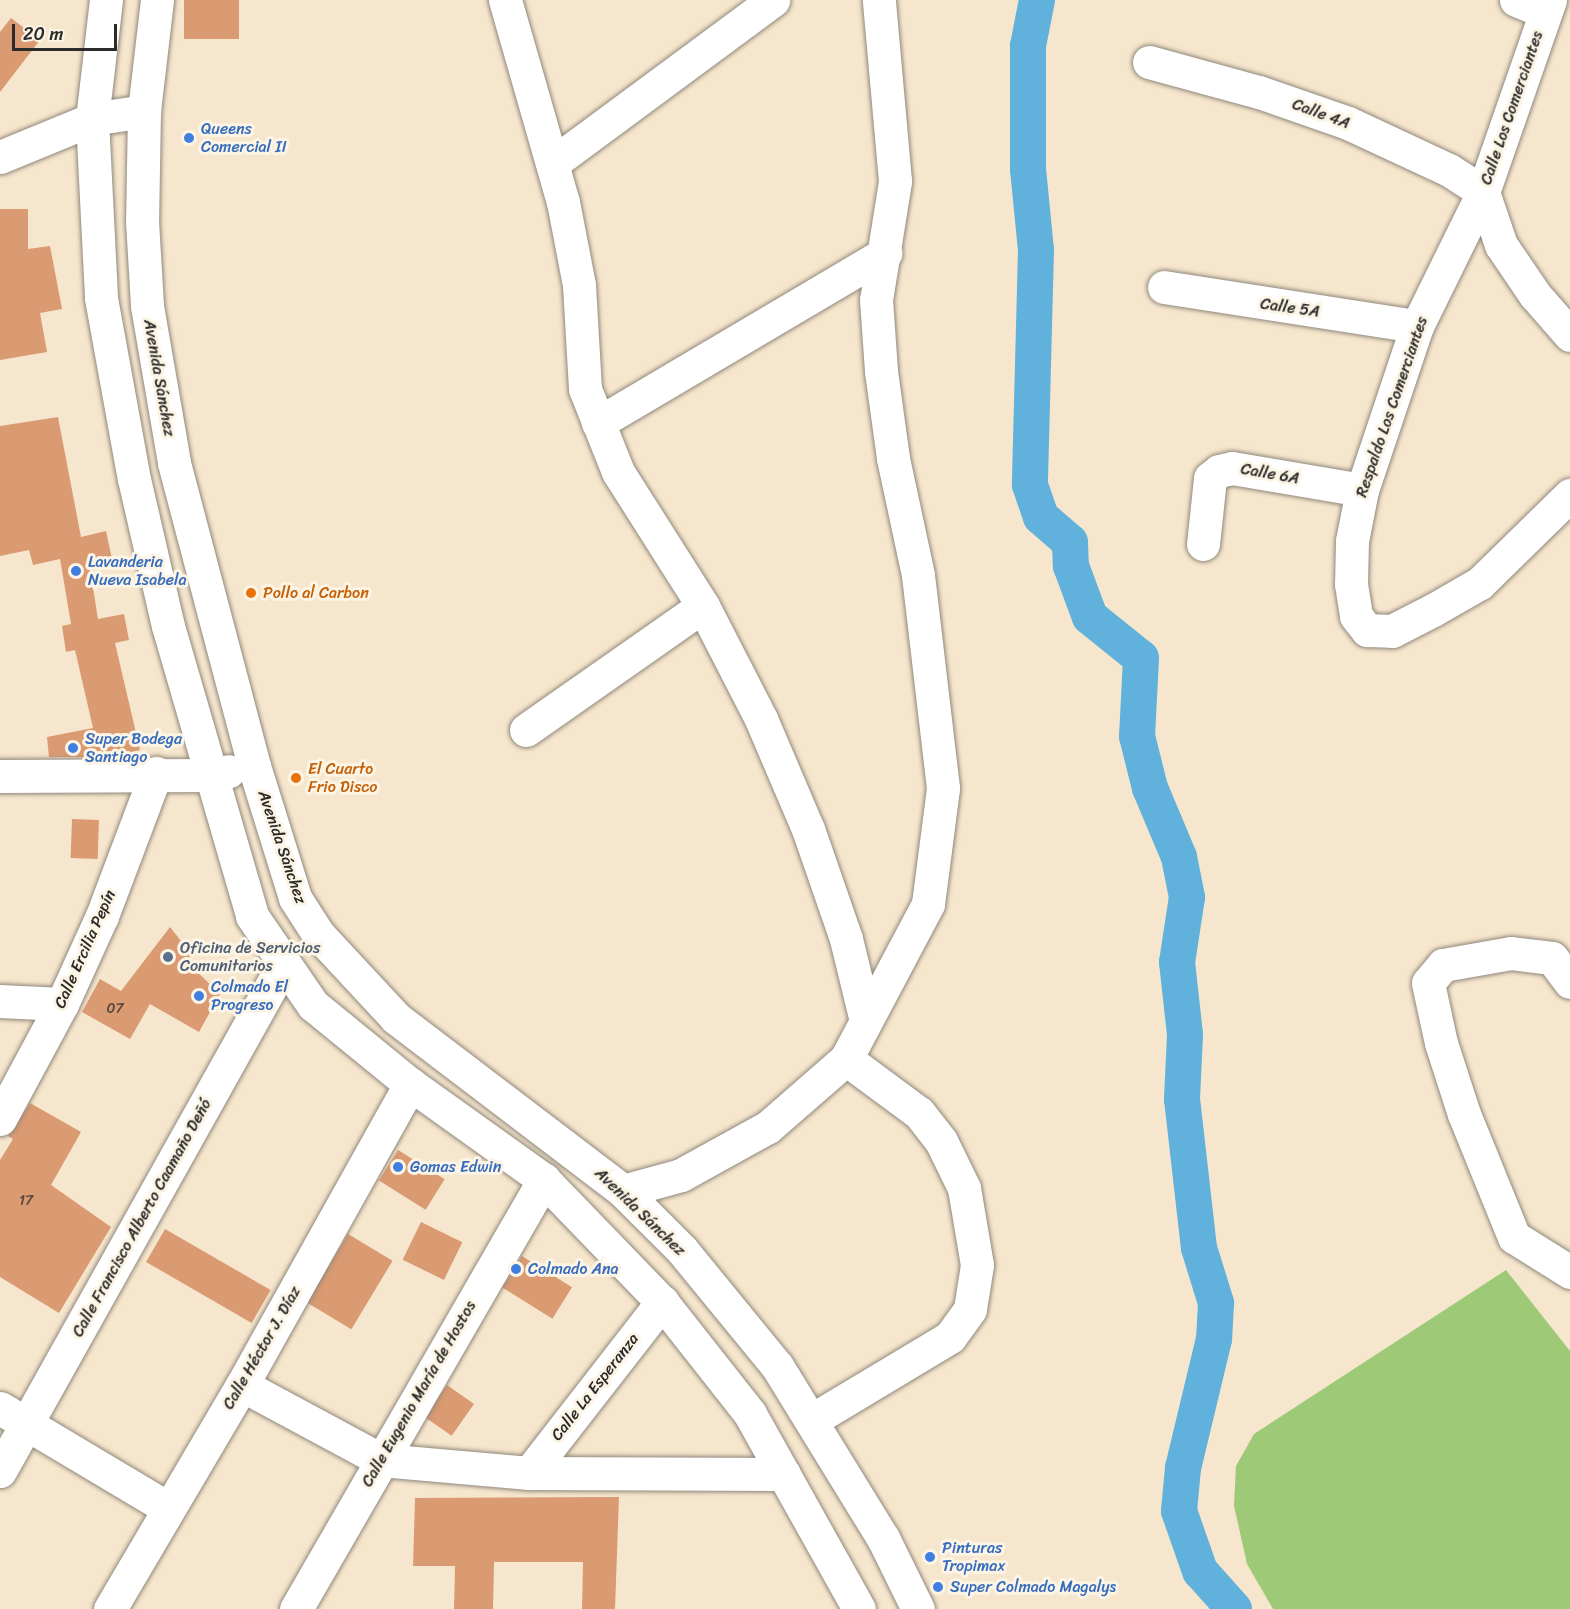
<!DOCTYPE html>
<html>
<head>
<meta charset="utf-8">
<style>
  body { margin:0 }
  #map { position:relative; width:1570px; height:1609px; overflow:hidden; background:#f6e6cd; font-family:Sriracha,sans-serif }
  div>[style] { position:absolute }
  .green>* { inset:0; background:#9eca77 }
  .canal>* { height:36px; margin:-18px; padding:0 18px; transform-origin:18px; border-radius:18px; background:#60b1db }
  .building>* { inset:0; background:#da9a72; transform-origin:0 0 }
  .roads { filter:drop-shadow(0 0 2px #90887c) drop-shadow(0 0 2px #90887c) }
  .minor>* { height:33px; margin:-16.5px; padding:0 16.5px; transform-origin:16.5px; border-radius:16.5px; background:#fff }
  .dots>* { width:16px; height:16px; translate:-50% -50%; box-sizing:border-box; border:3px solid #fcf5e5; border-radius:50% }
  span { translate:-50% -50%; white-space:nowrap; text-align:center; line-height:1.15; -webkit-text-stroke:6px #fcf5e5; paint-order:stroke }
  .number-label { font-size:14px; color:#57473d }
  .number-label span { -webkit-text-stroke-width:0 }
  .street-label { font-size:16px; color:#2b2b2b }
  .shop-label { font-size:16px; color:#366cbe }
  .left { translate:0 -50%; text-align:left }
  .food-label { font-size:16px; color:#c56008 }
  .service-label { font-size:16px; color:#4e5e75 }
  .scale { position:absolute; left:12px; top:24px; width:105px; height:27px; box-sizing:border-box; border:3px solid #2b2b2b; border-top:0; padding-left:8px; font-size:18px; line-height:21px; white-space:nowrap; color:#2b2b2b; -webkit-text-stroke:4px #fcf5e5; paint-order:stroke }
</style>
</head>
<body>
<div id="map">
  <div class="green">
    <i style="clip-path:polygon(1506px 1270px,1570px 1351px,1570px 1609px,1273px 1609px,1247px 1564px,1234px 1506px,1236px 1466px,1254px 1434px)"></i>
  </div>
  <div class="canal">
    <i style="left:1037px;top:0;width:47px;rotate:101.1deg"></i>
    <i style="left:1028px;top:46px;width:123px;rotate:90deg"></i>
    <i style="left:1028px;top:169px;width:81px;rotate:84.4deg"></i>
    <i style="left:1036px;top:250px;width:235px;rotate:91.5deg"></i>
    <i style="left:1030px;top:485px;width:34px;rotate:71deg"></i>
    <i style="left:1041px;top:517px;width:38px;rotate:41deg"></i>
    <i style="left:1070px;top:542px;width:24px;rotate:88deg"></i>
    <i style="left:1071px;top:566px;width:54px;rotate:69.6deg"></i>
    <i style="left:1090px;top:617px;width:65px;rotate:38.8deg"></i>
    <i style="left:1141px;top:658px;width:78px;rotate:92.9deg"></i>
    <i style="left:1137px;top:736px;width:54px;rotate:76deg"></i>
    <i style="left:1150px;top:788px;width:75px;rotate:67.2deg"></i>
    <i style="left:1179px;top:857px;width:41px;rotate:78.7deg"></i>
    <i style="left:1187px;top:897px;width:66px;rotate:98.7deg"></i>
    <i style="left:1177px;top:962px;width:73px;rotate:83.7deg"></i>
    <i style="left:1185px;top:1035px;width:64px;rotate:92.7deg"></i>
    <i style="left:1182px;top:1099px;width:150px;rotate:83.5deg"></i>
    <i style="left:1199px;top:1248px;width:58px;rotate:72.8deg"></i>
    <i style="left:1216px;top:1303px;width:36px;rotate:93deg"></i>
    <i style="left:1214px;top:1339px;width:133px;rotate:103.5deg"></i>
    <i style="left:1183px;top:1468px;width:43px;rotate:95.3deg"></i>
    <i style="left:1179px;top:1511px;width:64px;rotate:70.7deg"></i>
    <i style="left:1200px;top:1571px;width:51px;rotate:48.2deg"></i>
  </div>
  <div class="building">
    <i style="left:184px;top:0;width:55px;height:39px"></i>
    <i style="clip-path:polygon(11px 18px,40px 40px,0 92px,0 32px)"></i>
    <i style="clip-path:polygon(0 209px,28px 209px,28px 249px,50px 246px,62px 309px,40px 313px,47px 352px,0 360px)"></i>
    <i style="clip-path:polygon(58px 417px,81px 537px,106px 531px,112px 559px,89px 563px,98px 619px,124px 614px,129px 640px,115px 643px,140px 750px,114px 757px,49px 757px,47px 737px,93px 728px,75px 650px,66px 652px,62px 626px,71px 624px,60px 559px,33px 565px,29px 550px,0 556px,0 426px)"></i>
    <i style="left:72px;top:819px;width:27px;height:39px;rotate:2deg"></i>
    <i style="clip-path:polygon(170px 927px,192px 955px,186px 961px,220px 994px,199px 1032px,150px 1004px,130px 1039px,82px 1012px,100px 979px,121px 991px)"></i>
    <i style="clip-path:polygon(30px 1103px,81px 1132px,51px 1185px,111px 1227px,59px 1313px,0 1277px,0 1160px,13px 1139px,8px 1136px)"></i>
    <i style="left:398px;top:1150px;width:55px;height:36px;rotate:32deg"></i>
    <i style="left:421px;top:1222px;width:46px;height:42px;rotate:26deg"></i>
    <i style="left:165px;top:1229px;width:122px;height:38px;rotate:30deg"></i>
    <i style="left:348px;top:1234px;width:52px;height:80px;rotate:31deg"></i>
    <i style="left:522px;top:1256px;width:59px;height:37px;rotate:32deg"></i>
    <i style="left:447px;top:1385px;width:33px;height:39px;rotate:35deg"></i>
    <i style="clip-path:polygon(619px 1497px,615px 1609px,582px 1609px,583px 1562px,494px 1562px,493px 1609px,454px 1609px,455px 1566px,413px 1566px,415px 1498px)"></i>
  </div>
  <div class="roads">
    <div class="minor">
      <i style="left:106px;top:0;width:120px;rotate:96.7deg"></i>
      <i style="left:92px;top:119px;width:179px;rotate:87.1deg"></i>
      <i style="left:101px;top:298px;width:184px;rotate:79.7deg"></i>
      <i style="left:134px;top:479px;width:151px;rotate:77deg"></i>
      <i style="left:168px;top:626px;width:302px;rotate:73.8deg"></i>
      <i style="left:252px;top:916px;width:108px;rotate:55.6deg"></i>
      <i style="left:313px;top:1005px;width:125px;rotate:39.2deg"></i>
      <i style="left:410px;top:1084px;width:165px;rotate:35.6deg"></i>
      <i style="left:544px;top:1180px;width:170px;rotate:46deg"></i>
      <i style="left:662px;top:1302px;width:142px;rotate:51.8deg"></i>
      <i style="left:750px;top:1414px;width:223px;rotate:60.8deg"></i>
      <i style="left:157px;top:0;width:112px;rotate:96.7deg"></i>
      <i style="left:144px;top:111px;width:110px;rotate:91deg"></i>
      <i style="left:142px;top:221px;width:85px;rotate:86.6deg"></i>
      <i style="left:147px;top:306px;width:159px;rotate:80.2deg"></i>
      <i style="left:174px;top:463px;width:313px;rotate:75.2deg"></i>
      <i style="left:254px;top:766px;width:138px;rotate:72.7deg"></i>
      <i style="left:295px;top:898px;width:43px;rotate:57.4deg"></i>
      <i style="left:318px;top:934px;width:115px;rotate:47.1deg"></i>
      <i style="left:396px;top:1018px;width:285px;rotate:37.3deg"></i>
      <i style="left:623px;top:1191px;width:83px;rotate:45deg"></i>
      <i style="left:682px;top:1250px;width:150px;rotate:50.7deg"></i>
      <i style="left:777px;top:1366px;width:202px;rotate:58.4deg"></i>
      <i style="left:883px;top:1538px;width:79px;rotate:63.8deg"></i>
      <i style="left:505px;top:0;width:210px;rotate:74deg"></i>
      <i style="left:563px;top:202px;width:85px;rotate:79.1deg"></i>
      <i style="left:579px;top:285px;width:104px;rotate:86.7deg"></i>
      <i style="left:585px;top:389px;width:89px;rotate:68.3deg"></i>
      <i style="left:618px;top:472px;width:159px;rotate:57.6deg"></i>
      <i style="left:703px;top:606px;width:127px;rotate:62.8deg"></i>
      <i style="left:761px;top:719px;width:120px;rotate:66.9deg"></i>
      <i style="left:808px;top:829px;width:116px;rotate:70.9deg"></i>
      <i style="left:846px;top:939px;width:84px;rotate:76.3deg"></i>
      <i style="left:1516px;top:0;width:31px;rotate:22deg"></i>
      <i style="left:1550px;top:0;width:203px;rotate:109.2deg"></i>
      <i style="left:1483px;top:192px;width:149px;rotate:116.2deg"></i>
      <i style="left:1417px;top:326px;width:173px;rotate:108.5deg"></i>
      <i style="left:1362px;top:490px;width:52px;rotate:101.1deg"></i>
      <i style="left:1352px;top:541px;width:43px;rotate:91.3deg"></i>
      <i style="left:1351px;top:584px;width:32px;rotate:81deg"></i>
      <i style="left:1356px;top:616px;width:18px;rotate:52deg"></i>
      <i style="left:1367px;top:630px;width:25px;rotate:2deg"></i>
      <i style="left:1392px;top:631px;width:46px;rotate:-27.1deg"></i>
      <i style="left:1433px;top:610px;width:54px;rotate:-29.9deg"></i>
      <i style="left:1480px;top:583px;width:126px;rotate:-44.4deg"></i>
      <i style="left:1149px;top:62px;width:114px;rotate:15.3deg"></i>
      <i style="left:1259px;top:92px;width:94px;rotate:19.2deg"></i>
      <i style="left:1348px;top:123px;width:111px;rotate:25deg"></i>
      <i style="left:1449px;top:170px;width:40px;rotate:32.9deg"></i>
      <i style="left:0;top:157px;width:100px;rotate:-22.4deg"></i>
      <i style="left:92px;top:119px;width:53px;rotate:-8.7deg"></i>
      <i style="left:553px;top:163px;width:274px;rotate:-36.5deg"></i>
      <i style="left:1483px;top:192px;width:56px;rotate:71.2deg"></i>
      <i style="left:1501px;top:245px;width:60px;rotate:55.8deg"></i>
      <i style="left:1535px;top:295px;width:53px;rotate:48.8deg"></i>
      <i style="left:1164px;top:287px;width:256px;rotate:8.8deg"></i>
      <i style="left:598px;top:423px;width:334px;rotate:-30.6deg"></i>
      <i style="left:1203px;top:544px;width:66px;rotate:-83.9deg"></i>
      <i style="left:1210px;top:478px;width:11px;rotate:-38deg"></i>
      <i style="left:1219px;top:471px;width:13px;rotate:-13deg"></i>
      <i style="left:1232px;top:468px;width:132px;rotate:9.6deg"></i>
      <i style="left:526px;top:730px;width:216px;rotate:-35deg"></i>
      <i style="left:0;top:776px;width:209px;rotate:-0.3deg"></i>
      <i style="left:209px;top:775px;width:20px;rotate:-11deg"></i>
      <i style="left:1570px;top:982px;width:30px;rotate:-127deg"></i>
      <i style="left:1552px;top:958px;width:41px;rotate:-173deg"></i>
      <i style="left:1511px;top:953px;width:69px;rotate:170deg"></i>
      <i style="left:1443px;top:965px;width:23px;rotate:130deg"></i>
      <i style="left:1428px;top:983px;width:61px;rotate:77.8deg"></i>
      <i style="left:1441px;top:1043px;width:75px;rotate:72.1deg"></i>
      <i style="left:1464px;top:1114px;width:133px;rotate:67.9deg"></i>
      <i style="left:1514px;top:1237px;width:66px;rotate:32deg"></i>
      <i style="left:0;top:1001px;width:62px;rotate:2.8deg"></i>
      <i style="left:0;top:1119px;width:131px;rotate:-61.7deg"></i>
      <i style="left:62px;top:1004px;width:97px;rotate:-65.6deg"></i>
      <i style="left:102px;top:916px;width:153px;rotate:-69.3deg"></i>
      <i style="left:623px;top:1191px;width:60px;rotate:-15.4deg"></i>
      <i style="left:681px;top:1175px;width:99px;rotate:-28.9deg"></i>
      <i style="left:768px;top:1127px;width:103px;rotate:-41.1deg"></i>
      <i style="left:846px;top:1059px;width:175px;rotate:-62.1deg"></i>
      <i style="left:928px;top:904px;width:117px;rotate:-82.6deg"></i>
      <i style="left:943px;top:788px;width:214px;rotate:-96.7deg"></i>
      <i style="left:918px;top:575px;width:120px;rotate:-102.1deg"></i>
      <i style="left:893px;top:458px;width:88px;rotate:-97.9deg"></i>
      <i style="left:881px;top:371px;width:71px;rotate:-94deg"></i>
      <i style="left:876px;top:300px;width:121px;rotate:-80.9deg"></i>
      <i style="left:895px;top:181px;width:182px;rotate:-95.1deg"></i>
      <i style="left:242px;top:1385px;width:158px;rotate:28.3deg"></i>
      <i style="left:381px;top:1460px;width:149px;rotate:5deg"></i>
      <i style="left:529px;top:1473px;width:255px;rotate:0.2deg"></i>
      <i style="left:0;top:1408px;width:196px;rotate:30.8deg"></i>
      <i style="left:812px;top:1420px;width:161px;rotate:-31deg"></i>
      <i style="left:950px;top:1337px;width:34px;rotate:-54deg"></i>
      <i style="left:970px;top:1309px;width:45px;rotate:-81deg"></i>
      <i style="left:977px;top:1265px;width:78px;rotate:-99.6deg"></i>
      <i style="left:964px;top:1188px;width:52px;rotate:-116.1deg"></i>
      <i style="left:941px;top:1141px;width:36px;rotate:-128deg"></i>
      <i style="left:919px;top:1113px;width:91px;rotate:-143.5deg"></i>
      <i style="left:0;top:1471px;width:580px;rotate:-60.78deg"></i>
      <i style="left:529px;top:1473px;width:217px;rotate:-52.1deg"></i>
      <i style="left:110px;top:1609px;width:260px;rotate:-59.5deg"></i>
      <i style="left:242px;top:1385px;width:345px;rotate:-60.8deg"></i>
      <i style="left:296px;top:1609px;width:496px;rotate:-60deg"></i>
    </div>
  </div>
  <div class="dots">
    <i style="left:189px;top:138px;background:#3f7fe0"></i>
    <i style="left:76px;top:571px;background:#3f7fe0"></i>
    <i style="left:251px;top:593px;background:#e8710a"></i>
    <i style="left:73px;top:748px;background:#3f7fe0"></i>
    <i style="left:296px;top:778px;background:#e8710a"></i>
    <i style="left:168px;top:957px;background:#5c6f8a"></i>
    <i style="left:199px;top:996px;background:#3f7fe0"></i>
    <i style="left:398px;top:1167px;background:#3f7fe0"></i>
    <i style="left:516px;top:1269px;background:#3f7fe0"></i>
    <i style="left:930px;top:1557px;background:#3f7fe0"></i>
    <i style="left:938px;top:1587px;background:#3f7fe0"></i>
  </div>
  <div class="number-label">
    <span style="left:115px;top:1009px">07</span>
    <span style="left:26px;top:1201px">17</span>
  </div>
  <div class="street-label">
    <span style="left:1512px;top:108px;rotate:-71deg">Calle Los Comerciantes</span>
    <span style="left:1321px;top:114px;rotate:20deg">Calle 4A</span>
    <span style="left:1290px;top:308px;rotate:8deg">Calle 5A</span>
    <span style="left:159px;top:378px;rotate:80deg">Avenida Sánchez</span>
    <span style="left:1392px;top:407px;rotate:-71deg">Respaldo Los Comerciantes</span>
    <span style="left:1270px;top:474px;rotate:10deg">Calle 6A</span>
    <span style="left:282px;top:847px;rotate:71deg">Avenida Sánchez</span>
    <span style="left:85px;top:949px;rotate:-66deg">Calle Ercilia Pepín</span>
    <span style="left:640px;top:1212px;rotate:44deg">Avenida Sánchez</span>
    <span style="left:142px;top:1218px;rotate:-61deg">Calle Francisco Alberto Caamaño Deñó</span>
    <span style="left:262px;top:1348px;rotate:-60deg">Calle Héctor J. Díaz</span>
    <span style="left:595px;top:1387px;rotate:-52deg">Calle La Esperanza</span>
    <span style="left:419px;top:1394px;rotate:-60deg">Calle Eugenio María de Hostos</span>
  </div>
  <div class="shop-label">
    <span class="left" style="left:201px;top:138px">Queens<br>Comercial II</span>
    <span class="left" style="left:88px;top:571px">Lavanderia<br>Nueva Isabela</span>
    <span class="left" style="left:85px;top:748px">Super Bodega<br>Santiago</span>
    <span class="left" style="left:211px;top:996px">Colmado El<br>Progreso</span>
    <span class="left" style="left:410px;top:1167px">Gomas Edwin</span>
    <span class="left" style="left:528px;top:1269px">Colmado Ana</span>
    <span class="left" style="left:942px;top:1557px">Pinturas<br>Tropimax</span>
    <span class="left" style="left:950px;top:1587px">Super Colmado Magalys</span>
  </div>
  <div class="food-label">
    <span class="left" style="left:263px;top:593px">Pollo al Carbon</span>
    <span class="left" style="left:308px;top:778px">El Cuarto<br>Frio Disco</span>
  </div>
  <div class="service-label">
    <span class="left" style="left:180px;top:957px">Oficina de Servicios<br>Comunitarios</span>
  </div>
  <div class="scale">20 m</div>
</div>
</body>
</html>
